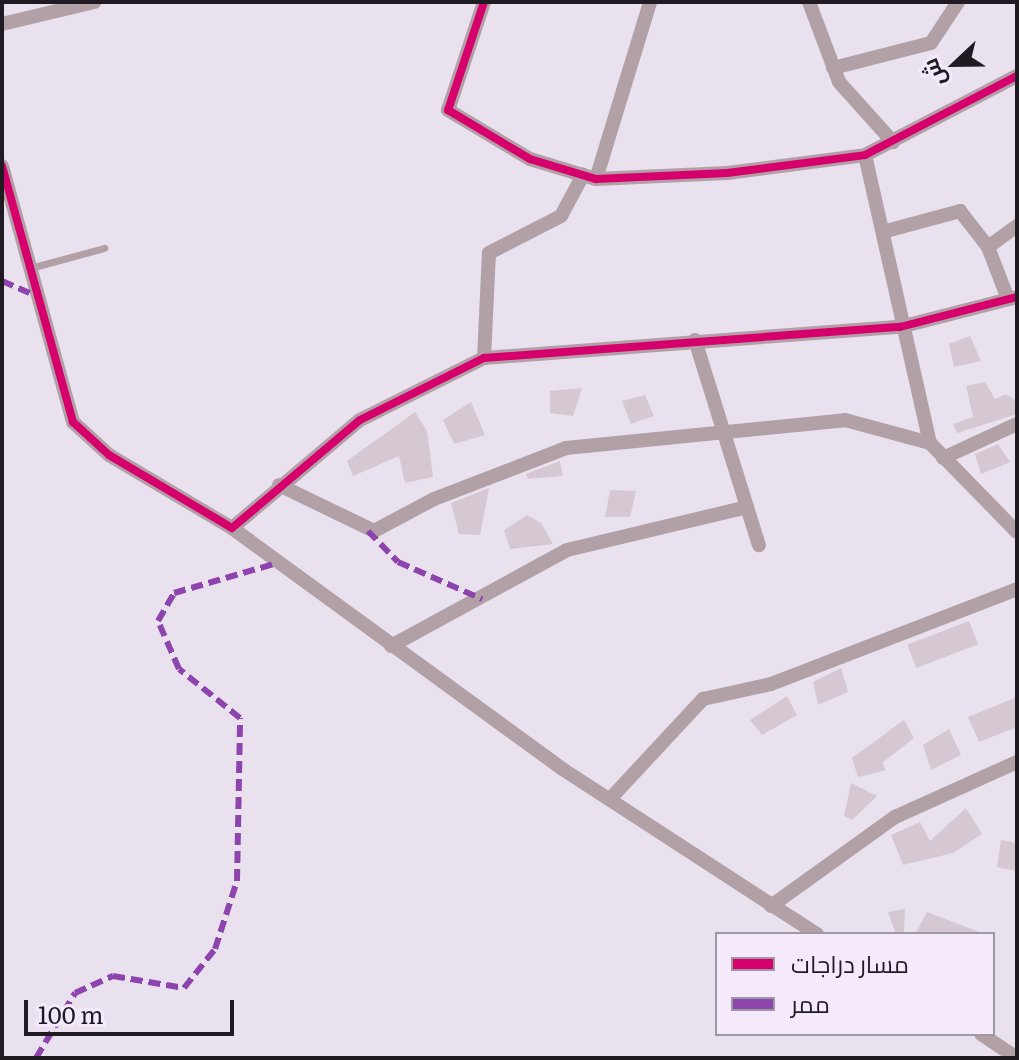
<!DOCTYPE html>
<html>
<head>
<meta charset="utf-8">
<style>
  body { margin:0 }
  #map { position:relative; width:1019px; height:1060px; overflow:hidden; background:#e9e1ed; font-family:Literata,Cairo,serif }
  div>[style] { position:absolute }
  .building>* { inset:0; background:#d5c8d2; transform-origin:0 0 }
  .service>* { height:7px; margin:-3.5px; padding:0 3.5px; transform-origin:3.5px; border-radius:3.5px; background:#b2a0a7 }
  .minor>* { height:14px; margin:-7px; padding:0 7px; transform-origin:7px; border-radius:7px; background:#b2a0a7 }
  .quiet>* { height:6px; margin-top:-3px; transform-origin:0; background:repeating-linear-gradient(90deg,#8e44ad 0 12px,transparent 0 18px) }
  .cycleway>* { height:8px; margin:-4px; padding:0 4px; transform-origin:4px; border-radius:4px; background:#d6006c }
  span { translate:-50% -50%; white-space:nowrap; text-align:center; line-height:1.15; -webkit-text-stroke:8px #f5eafc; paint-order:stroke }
  .frame { position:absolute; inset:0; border:4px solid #201b22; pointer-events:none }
  .legend { position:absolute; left:715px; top:932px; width:280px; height:104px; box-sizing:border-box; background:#f5eafc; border:2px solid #a097a5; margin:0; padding:10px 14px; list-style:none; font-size:24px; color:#201b22 }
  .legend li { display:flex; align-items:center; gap:16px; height:40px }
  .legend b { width:40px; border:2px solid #a097a5 }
  .north { position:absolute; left:915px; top:24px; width:80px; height:80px; -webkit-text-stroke:6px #f5eafc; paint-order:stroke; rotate:248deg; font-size:22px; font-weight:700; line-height:32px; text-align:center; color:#201b22 }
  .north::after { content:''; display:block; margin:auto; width:28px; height:36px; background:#201b22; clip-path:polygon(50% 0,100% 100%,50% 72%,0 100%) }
  .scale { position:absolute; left:24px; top:1000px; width:210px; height:36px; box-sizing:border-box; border:4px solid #201b22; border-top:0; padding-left:10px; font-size:24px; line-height:28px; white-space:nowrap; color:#201b22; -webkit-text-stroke:6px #f5eafc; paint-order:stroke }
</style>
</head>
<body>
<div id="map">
  <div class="building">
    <i style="clip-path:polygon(970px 336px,981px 361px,954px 367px,949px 344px)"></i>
    <i style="clip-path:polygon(985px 382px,995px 399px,1006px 394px,1017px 401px,1017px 414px,957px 433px,953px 424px,973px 417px,966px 386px)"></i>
    <i style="clip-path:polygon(582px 388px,573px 416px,550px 413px,550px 391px)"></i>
    <i style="clip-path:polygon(645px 395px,654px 416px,631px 424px,622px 401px)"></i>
    <i style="clip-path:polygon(471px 402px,485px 435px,454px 444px,443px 420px)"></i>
    <i style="clip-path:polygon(415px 412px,427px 431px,433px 477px,405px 483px,399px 456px,353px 476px,347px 461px)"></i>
    <i style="clip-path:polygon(998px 444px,1010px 462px,981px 474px,975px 454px)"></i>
    <i style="clip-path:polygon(560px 461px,563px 476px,528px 479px,526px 474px)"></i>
    <i style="clip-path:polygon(489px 488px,480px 535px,459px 534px,451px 503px)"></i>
    <i style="clip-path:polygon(610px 490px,636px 491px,630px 517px,605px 517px)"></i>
    <i style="clip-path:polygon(527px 515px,541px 523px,553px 544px,510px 549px,504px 530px)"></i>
    <i style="left:969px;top:621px;width:25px;height:66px;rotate:69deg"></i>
    <i style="clip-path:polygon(841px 668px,848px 692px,818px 705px,813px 682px)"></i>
    <i style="clip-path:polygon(787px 696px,797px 715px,762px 735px,750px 720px)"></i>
    <i style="clip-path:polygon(1017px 697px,1017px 727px,979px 742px,968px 717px)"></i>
    <i style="clip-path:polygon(904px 720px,914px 738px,882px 763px,886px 770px,858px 777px,852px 758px)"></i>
    <i style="clip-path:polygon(949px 729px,961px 755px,931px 770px,923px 745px)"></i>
    <i style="clip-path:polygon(851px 783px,877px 796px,852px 820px,844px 816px)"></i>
    <i style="clip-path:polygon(966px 808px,982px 834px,953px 853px,903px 865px,891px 835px,920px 822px,930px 841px)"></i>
    <i style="clip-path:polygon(1001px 840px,1017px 843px,1017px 871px,997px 867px)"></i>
    <i style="clip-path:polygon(905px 909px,904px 934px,896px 934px,888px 912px)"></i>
    <i style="clip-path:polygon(927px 912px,982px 933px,982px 934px,915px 934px)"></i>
  </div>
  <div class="service">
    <i style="left:34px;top:267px;width:73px;rotate:-15.2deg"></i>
  </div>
  <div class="minor">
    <i style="left:484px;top:2px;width:114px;rotate:108.4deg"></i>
    <i style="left:448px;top:110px;width:96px;rotate:30.9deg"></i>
    <i style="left:530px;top:159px;width:69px;rotate:16.9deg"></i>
    <i style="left:596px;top:179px;width:131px;rotate:-2.6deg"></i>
    <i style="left:727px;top:173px;width:139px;rotate:-7.4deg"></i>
    <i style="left:865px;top:155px;width:171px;rotate:-27.5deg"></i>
    <i style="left:809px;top:2px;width:85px;rotate:69.4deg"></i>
    <i style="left:839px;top:82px;width:81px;rotate:48deg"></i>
    <i style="left:2px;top:24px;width:95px;rotate:-13.4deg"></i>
    <i style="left:833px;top:68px;width:101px;rotate:-14.3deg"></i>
    <i style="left:931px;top:43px;width:49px;rotate:-56.6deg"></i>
    <i style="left:865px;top:155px;width:295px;rotate:77.3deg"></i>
    <i style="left:2px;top:166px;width:266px;rotate:74.5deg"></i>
    <i style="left:73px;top:422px;width:49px;rotate:42.5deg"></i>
    <i style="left:109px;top:455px;width:143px;rotate:30.7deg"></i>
    <i style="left:232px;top:528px;width:167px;rotate:-40.2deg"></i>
    <i style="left:360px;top:420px;width:139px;rotate:-26.6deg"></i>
    <i style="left:484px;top:358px;width:417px;rotate:-4.3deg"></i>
    <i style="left:900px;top:327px;width:121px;rotate:-14.4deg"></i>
    <i style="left:596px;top:179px;width:185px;rotate:-73deg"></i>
    <i style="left:886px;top:231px;width:77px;rotate:-15.1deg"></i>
    <i style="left:960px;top:211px;width:46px;rotate:52.1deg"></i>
    <i style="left:988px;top:247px;width:56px;rotate:69deg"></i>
    <i style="left:988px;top:247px;width:36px;rotate:-36deg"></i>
    <i style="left:695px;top:340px;width:215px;rotate:72.7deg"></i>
    <i style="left:484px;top:358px;width:105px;rotate:-87.3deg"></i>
    <i style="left:489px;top:253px;width:81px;rotate:-27.2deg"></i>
    <i style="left:561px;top:216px;width:47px;rotate:-61.8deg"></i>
    <i style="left:943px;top:458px;width:81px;rotate:-24.7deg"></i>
    <i style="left:279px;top:485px;width:106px;rotate:25.8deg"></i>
    <i style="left:374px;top:531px;width:68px;rotate:-28.1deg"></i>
    <i style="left:434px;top:499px;width:142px;rotate:-21.1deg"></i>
    <i style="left:566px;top:448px;width:280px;rotate:-5.7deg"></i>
    <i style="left:845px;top:420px;width:88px;rotate:15.1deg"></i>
    <i style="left:930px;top:443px;width:124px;rotate:45.7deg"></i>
    <i style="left:232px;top:528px;width:411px;rotate:36.1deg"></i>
    <i style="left:564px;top:770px;width:302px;rotate:33deg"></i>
    <i style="left:391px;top:646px;width:200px;rotate:-28.6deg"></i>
    <i style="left:567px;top:550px;width:185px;rotate:-13.4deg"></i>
    <i style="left:610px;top:799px;width:137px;rotate:-47.1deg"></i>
    <i style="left:703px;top:699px;width:70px;rotate:-12.4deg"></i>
    <i style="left:771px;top:684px;width:264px;rotate:-21.1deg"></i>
    <i style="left:771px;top:906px;width:153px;rotate:-35.7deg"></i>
    <i style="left:895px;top:817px;width:134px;rotate:-24.3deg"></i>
    <i style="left:981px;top:1034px;width:43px;rotate:33.7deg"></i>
  </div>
  <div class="quiet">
    <i style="left:2px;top:281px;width:40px;rotate:23.4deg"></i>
    <i style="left:368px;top:531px;width:43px;rotate:45.9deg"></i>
    <i style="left:398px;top:562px;width:92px;rotate:23.8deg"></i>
    <i style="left:36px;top:1058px;width:76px;rotate:-59deg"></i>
    <i style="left:75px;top:993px;width:42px;rotate:-24.1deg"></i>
    <i style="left:113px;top:976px;width:72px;rotate:9.6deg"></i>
    <i style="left:184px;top:988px;width:50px;rotate:-51.5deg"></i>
    <i style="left:215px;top:949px;width:71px;rotate:-72.1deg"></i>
    <i style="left:237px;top:881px;width:163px;rotate:-88.9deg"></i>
    <i style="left:240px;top:718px;width:78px;rotate:-141.2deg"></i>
    <i style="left:179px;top:669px;width:52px;rotate:-113.6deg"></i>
    <i style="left:158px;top:621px;width:32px;rotate:-60deg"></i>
    <i style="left:174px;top:593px;width:107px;rotate:-16.2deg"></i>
  </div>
  <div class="cycleway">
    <i style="left:484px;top:2px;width:114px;rotate:108.4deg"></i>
    <i style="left:448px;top:110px;width:96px;rotate:30.9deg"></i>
    <i style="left:530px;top:159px;width:69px;rotate:16.9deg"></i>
    <i style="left:596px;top:179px;width:131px;rotate:-2.6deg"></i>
    <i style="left:727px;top:173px;width:139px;rotate:-7.4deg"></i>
    <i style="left:865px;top:155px;width:171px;rotate:-27.5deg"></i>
    <i style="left:2px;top:166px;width:266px;rotate:74.5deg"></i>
    <i style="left:73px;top:422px;width:49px;rotate:42.5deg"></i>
    <i style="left:109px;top:455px;width:143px;rotate:30.7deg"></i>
    <i style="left:232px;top:528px;width:167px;rotate:-40.2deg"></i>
    <i style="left:360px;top:420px;width:139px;rotate:-26.6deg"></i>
    <i style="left:484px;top:358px;width:417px;rotate:-4.3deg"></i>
    <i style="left:900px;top:327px;width:121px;rotate:-14.4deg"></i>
  </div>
  <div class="frame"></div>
  <ul class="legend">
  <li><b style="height:10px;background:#d6006c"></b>مسار دراجات</li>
  <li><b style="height:10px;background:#8e44ad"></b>ممر</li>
  </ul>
  <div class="north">ش</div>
  <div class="scale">100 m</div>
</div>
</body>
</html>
